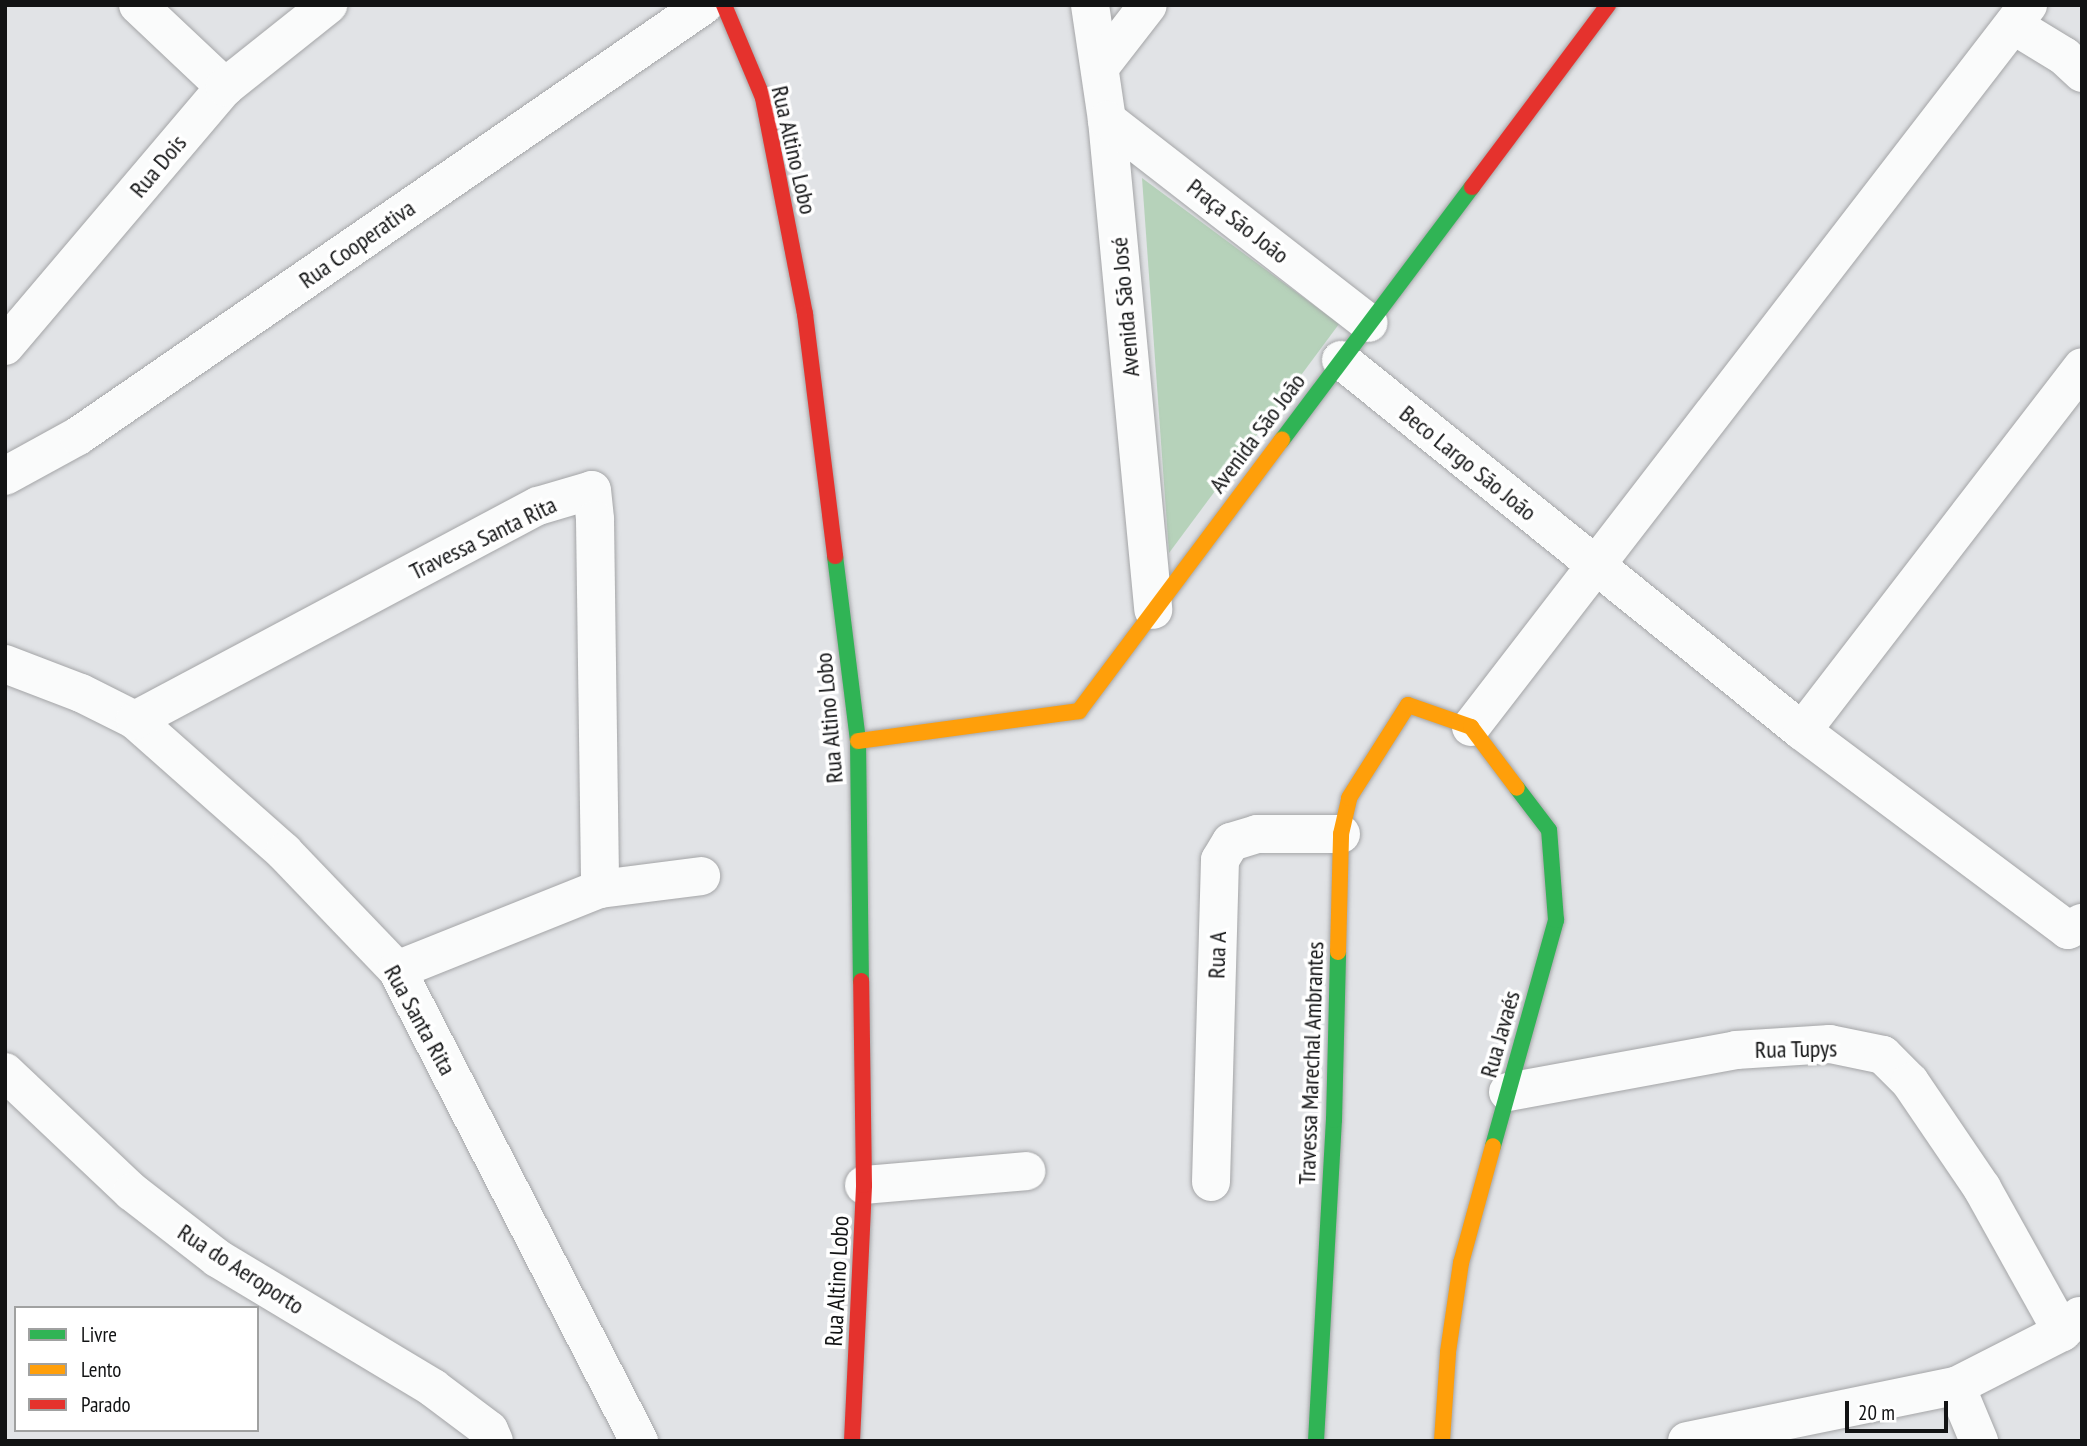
<!DOCTYPE html>
<html>
<head>
<meta charset="utf-8">
<style>
  body { margin:0 }
  #map { position:relative; width:2087px; height:1446px; overflow:hidden; background:#e1e3e6; font-family:"PT Sans Narrow",sans-serif }
  div>[style] { position:absolute }
  [style*='--x'] { left:calc(var(--x)*1px); top:calc(var(--y)*1px); width:calc(var(--w)*1px); rotate:calc(var(--a)*1deg) }
  .green>* { inset:0; background:#b6d2ba }
  .roads { filter:drop-shadow(0 0 2px #a4a5a7) drop-shadow(0 0 2px #a4a5a7) }
  .street>* { height:38px; margin:-19px; padding:0 19px; transform-origin:19px; border-radius:19px; background:#fafbfb }
  .fast>* { height:16px; margin:-8px; padding:0 8px; transform-origin:8px; border-radius:8px; background:#30b455 }
  .slow>* { height:16px; margin:-8px; padding:0 8px; transform-origin:8px; border-radius:8px; background:#ff9f0a }
  .jam>* { height:16px; margin:-8px; padding:0 8px; transform-origin:8px; border-radius:8px; background:#e5322d }
  span { translate:-50% -50%; white-space:nowrap; text-align:center; line-height:1.15; -webkit-text-stroke:7px #fff; paint-order:stroke }
  .street-label { font-size:24px; color:#121314 }
  .frame { position:absolute; inset:0; border:7px solid #121314; pointer-events:none }
  .legend { position:absolute; left:14px; top:1306px; width:245px; height:126px; box-sizing:border-box; background:#fff; border:2px solid #a0a1a1; margin:0; padding:9px 12px; list-style:none; font-size:21px; color:#121314 }
  .legend li { display:flex; align-items:center; gap:14px; height:35px }
  .legend b { width:35px; border:2px solid #a0a1a1 }
  .scale { position:absolute; left:1845px; top:1401px; width:103px; height:32px; box-sizing:border-box; border:4px solid #121314; border-top:0; padding-left:9px; font-size:21px; line-height:24px; white-space:nowrap; color:#121314; -webkit-text-stroke:5px #fff; paint-order:stroke }
</style>
</head>
<body>
<div id="map">
  <div class="green">
    <i style="clip-path:polygon(1142px 178px,1339px 324px,1169px 553px)"></i>
  </div>
  <div class="roads">
    <div class="street">
      <i style="--x:138;--y:5;--w:120;--a:43.3"></i>
      <i style="--x:1090;--y:5;--w:116;--a:81.6"></i>
      <i style="--x:1107;--y:120;--w:492;--a:84.6"></i>
      <i style="--x:2013;--y:25;--w:60;--a:31.3"></i>
      <i style="--x:2064;--y:56;--w:25;--a:43"></i>
      <i style="--x:1100;--y:67;--w:78;--a:-52.3"></i>
      <i style="--x:1107;--y:120;--w:331;--a:37.8"></i>
      <i style="--x:5;--y:346;--w:340;--a:-49.7"></i>
      <i style="--x:225;--y:87;--w:132;--a:-38.5"></i>
      <i style="--x:1341;--y:360;--w:592;--a:38.83"></i>
      <i style="--x:1802;--y:731;--w:332;--a:36.8"></i>
      <i style="--x:2068;--y:930;--w:16;--a:-27"></i>
      <i style="--x:5;--y:476;--w:83;--a:-28.7"></i>
      <i style="--x:78;--y:436;--w:760;--a:-34.55"></i>
      <i style="--x:5;--y:664;--w:81;--a:20.9"></i>
      <i style="--x:81;--y:693;--w:60;--a:26.6"></i>
      <i style="--x:135;--y:720;--w:199;--a:41.5"></i>
      <i style="--x:284;--y:852;--w:163;--a:46.2"></i>
      <i style="--x:397;--y:970;--w:530;--a:62.81"></i>
      <i style="--x:135;--y:720;--w:456;--a:-28"></i>
      <i style="--x:538;--y:506;--w:56;--a:-16.5"></i>
      <i style="--x:592;--y:490;--w:30;--a:84"></i>
      <i style="--x:595;--y:520;--w:369;--a:89.2"></i>
      <i style="--x:1471;--y:727;--w:912;--a:-52.35"></i>
      <i style="--x:1802;--y:731;--w:459;--a:-52.4"></i>
      <i style="--x:397;--y:970;--w:219;--a:-21.8"></i>
      <i style="--x:600;--y:889;--w:102;--a:-7.3"></i>
      <i style="--x:5;--y:1072;--w:175;--a:43.4"></i>
      <i style="--x:132;--y:1192;--w:108;--a:37.8"></i>
      <i style="--x:217;--y:1258;--w:252;--a:31"></i>
      <i style="--x:433;--y:1388;--w:70;--a:36.9"></i>
      <i style="--x:489;--y:1430;--w:12;--a:66"></i>
      <i style="--x:1508;--y:1092;--w:232;--a:-10.4"></i>
      <i style="--x:1736;--y:1050;--w:94;--a:-3.7"></i>
      <i style="--x:1830;--y:1044;--w:54;--a:11.7"></i>
      <i style="--x:1883;--y:1055;--w:38;--a:45"></i>
      <i style="--x:1910;--y:1082;--w:128;--a:55.8"></i>
      <i style="--x:1982;--y:1188;--w:165;--a:60.9"></i>
      <i style="--x:1211;--y:1182;--w:322;--a:-88.4"></i>
      <i style="--x:1220;--y:860;--w:21;--a:-59"></i>
      <i style="--x:1231;--y:842;--w:27;--a:-17"></i>
      <i style="--x:1257;--y:834;--w:84;--a:0"></i>
      <i style="--x:864;--y:1185;--w:163;--a:-4.9"></i>
      <i style="--x:1956;--y:1386;--w:60;--a:67.3"></i>
      <i style="--x:1687;--y:1441;--w:275;--a:-11.6"></i>
      <i style="--x:1956;--y:1386;--w:119;--a:-27"></i>
      <i style="--x:2062;--y:1332;--w:24;--a:-42"></i>
    </div>
    <div class="fast">
      <i style="--x:1282;--y:440;--w:316;--a:-53.1"></i>
      <i style="--x:835;--y:556;--w:186;--a:82.9"></i>
      <i style="--x:858;--y:741;--w:240;--a:89.3"></i>
      <i style="--x:1493;--y:1146;--w:235;--a:-74.4"></i>
      <i style="--x:1556;--y:920;--w:90;--a:-94.4"></i>
      <i style="--x:1549;--y:830;--w:53;--a:-127.3"></i>
      <i style="--x:1316;--y:1441;--w:322;--a:-86.8"></i>
      <i style="--x:1334;--y:1120;--w:168;--a:-88.6"></i>
    </div>
    <div class="slow">
      <i style="--x:858;--y:741;--w:223;--a:-7.7"></i>
      <i style="--x:1079;--y:711;--w:339;--a:-53.2"></i>
      <i style="--x:1338;--y:952;--w:118;--a:-88.5"></i>
      <i style="--x:1341;--y:834;--w:37;--a:-77"></i>
      <i style="--x:1349;--y:798;--w:110;--a:-57.6"></i>
      <i style="--x:1408;--y:705;--w:67;--a:19.2"></i>
      <i style="--x:1471;--y:727;--w:76;--a:53"></i>
      <i style="--x:1442;--y:1441;--w:89;--a:-86.1"></i>
      <i style="--x:1448;--y:1352;--w:90;--a:-81.7"></i>
      <i style="--x:1461;--y:1263;--w:121;--a:-74.7"></i>
    </div>
    <div class="jam">
      <i style="--x:724;--y:5;--w:101;--a:67.2"></i>
      <i style="--x:763;--y:98;--w:220;--a:79"></i>
      <i style="--x:805;--y:314;--w:244;--a:82.9"></i>
      <i style="--x:1472;--y:187;--w:227;--a:-53.2"></i>
      <i style="--x:852;--y:1441;--w:256;--a:-87.3"></i>
      <i style="--x:864;--y:1185;--w:204;--a:-90.8"></i>
    </div>
  </div>
  <div class="street-label">
    <span style="left:794px;top:150px;rotate:77deg">Rua Altino Lobo</span>
    <span style="left:158px;top:166px;rotate:-50deg">Rua Dois</span>
    <span style="left:1238px;top:221px;rotate:38deg">Praça São João</span>
    <span style="left:357px;top:244px;rotate:-35deg">Rua Cooperativa</span>
    <span style="left:1125px;top:307px;rotate:-95deg">Avenida São José</span>
    <span style="left:1257px;top:433px;rotate:-53deg">Avenida São João</span>
    <span style="left:1468px;top:463px;rotate:39deg">Beco Largo São João</span>
    <span style="left:483px;top:538px;rotate:-26deg">Travessa Santa Rita</span>
    <span style="left:829px;top:718px;rotate:-95deg">Rua Altino Lobo</span>
    <span style="left:1217px;top:955px;rotate:-88deg">Rua A</span>
    <span style="left:420px;top:1020px;rotate:61deg">Rua Santa Rita</span>
    <span style="left:1500px;top:1034px;rotate:-74deg">Rua Javaés</span>
    <span style="left:1796px;top:1049px;rotate:-1deg">Rua Tupys</span>
    <span style="left:1311px;top:1063px;rotate:-88deg">Travessa Marechal Ambrantes</span>
    <span style="left:241px;top:1269px;rotate:33deg">Rua do Aeroporto</span>
    <span style="left:837px;top:1281px;rotate:-87deg">Rua Altino Lobo</span>
  </div>
  <div class="frame"></div>
  <ul class="legend">
  <li><b style="height:9px;background:#30b455"></b>Livre</li>
  <li><b style="height:9px;background:#ff9f0a"></b>Lento</li>
  <li><b style="height:9px;background:#e5322d"></b>Parado</li>
  </ul>
  <div class="scale">20 m</div>
</div>
</body>
</html>
